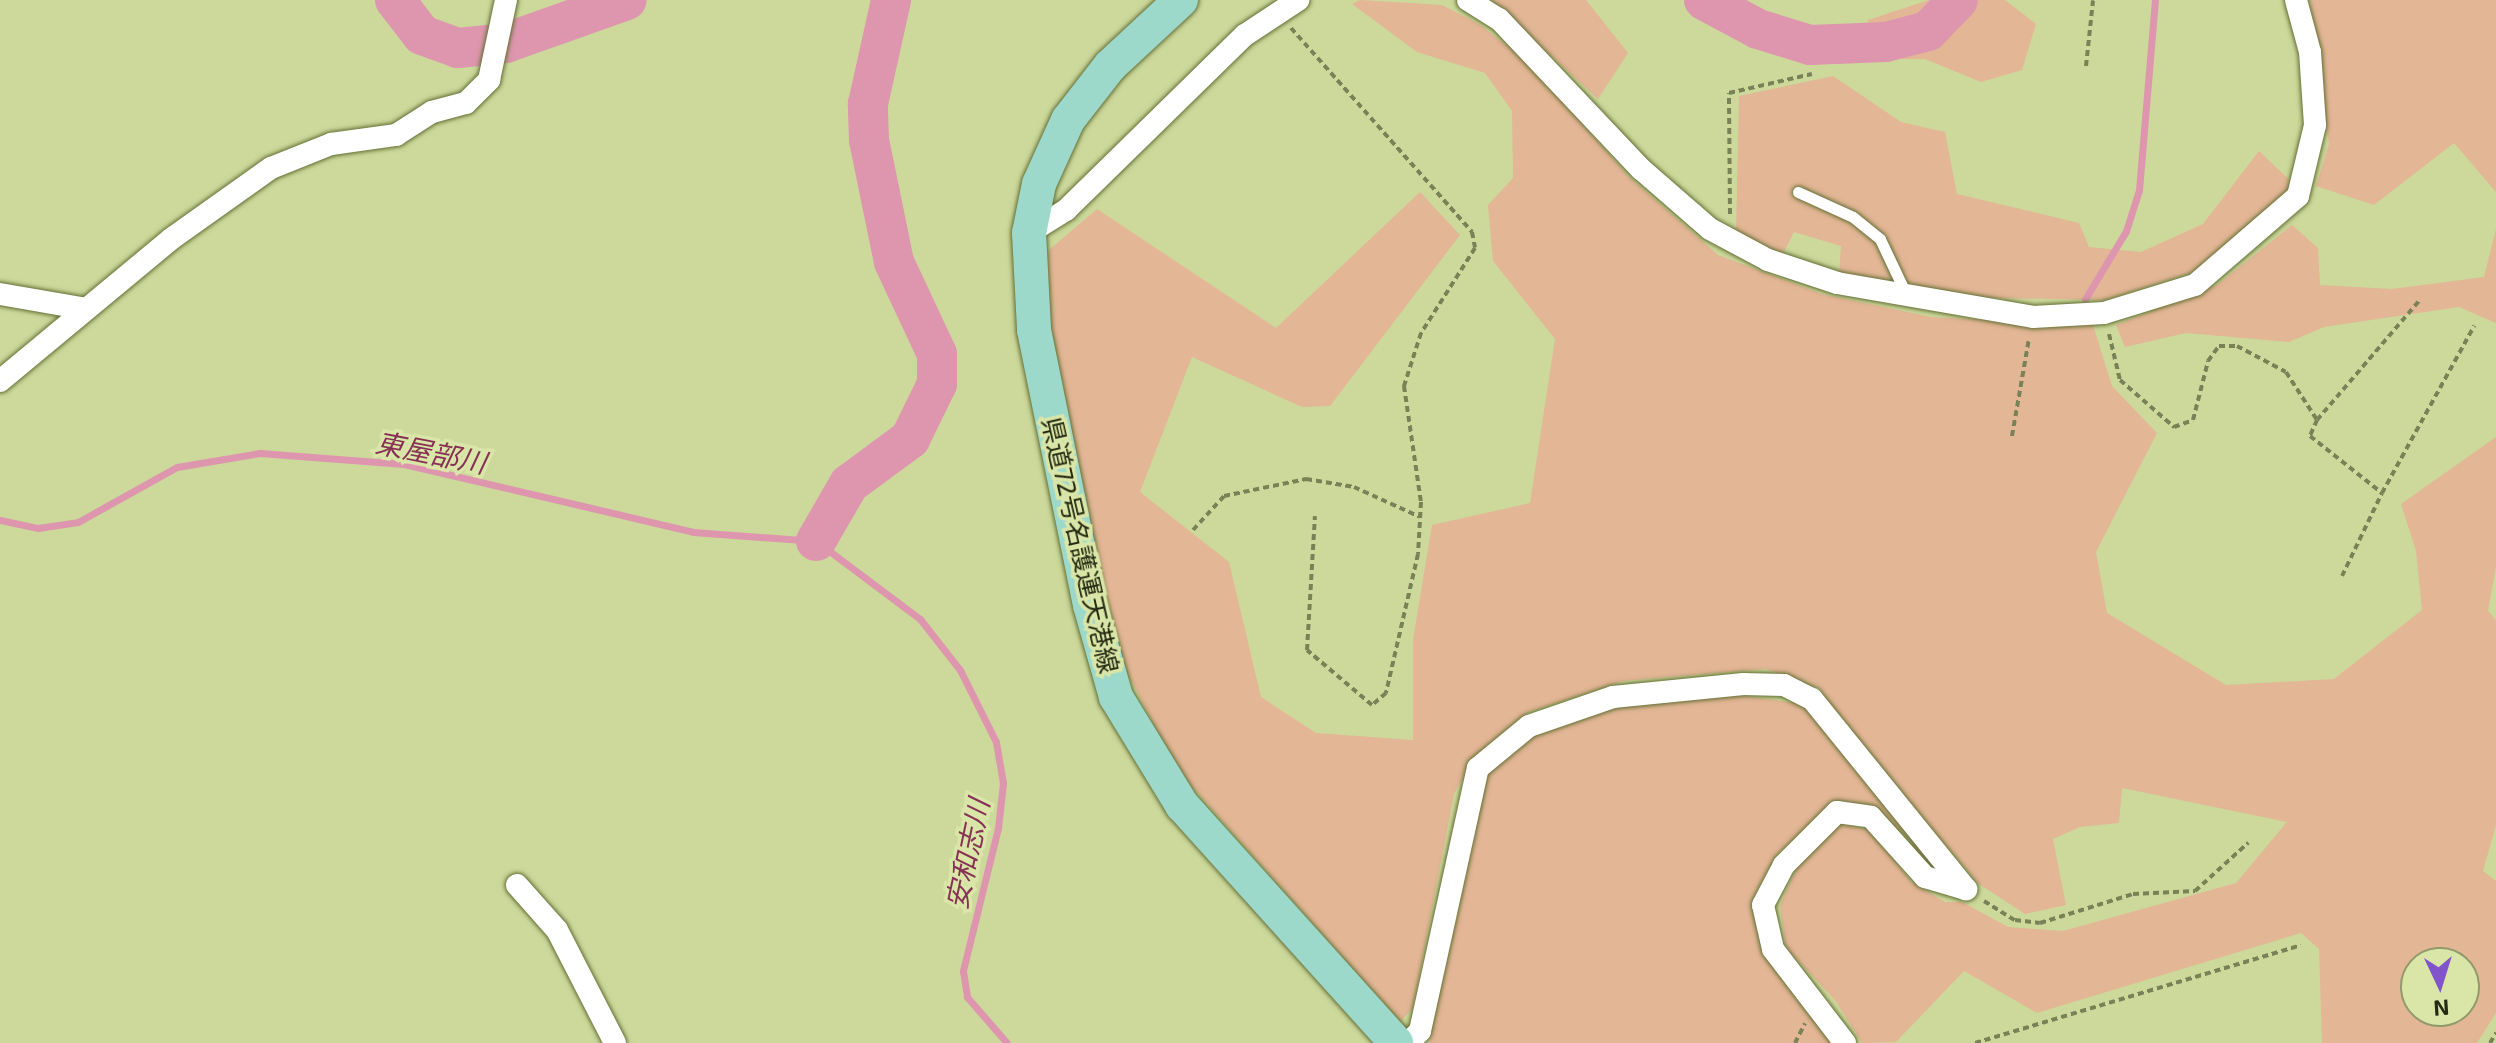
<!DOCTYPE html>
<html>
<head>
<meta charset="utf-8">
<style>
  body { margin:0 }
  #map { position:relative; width:2496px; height:1043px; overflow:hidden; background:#ccd99b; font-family:"Exo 2","Noto Sans JP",sans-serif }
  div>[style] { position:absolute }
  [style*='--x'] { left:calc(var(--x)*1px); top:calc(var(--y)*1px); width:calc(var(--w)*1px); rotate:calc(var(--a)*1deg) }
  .green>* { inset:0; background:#e3b695 }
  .stream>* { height:7px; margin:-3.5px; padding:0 3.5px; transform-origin:3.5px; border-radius:3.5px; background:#de96ae }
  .river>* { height:40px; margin:-20px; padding:0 20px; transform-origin:20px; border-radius:20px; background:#de96ae }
  .path>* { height:4px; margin-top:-2px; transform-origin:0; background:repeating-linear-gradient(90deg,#798257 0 6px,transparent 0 10px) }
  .roads { filter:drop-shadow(0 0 2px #656f35) drop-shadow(0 0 2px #656f35) }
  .service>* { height:11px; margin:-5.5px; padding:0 5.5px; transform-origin:5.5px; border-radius:5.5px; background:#fff }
  .minor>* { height:22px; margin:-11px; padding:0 11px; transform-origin:11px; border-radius:11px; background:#fff }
  .primary>* { height:34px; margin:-17px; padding:0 17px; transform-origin:17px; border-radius:17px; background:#9cd9cb }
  span { translate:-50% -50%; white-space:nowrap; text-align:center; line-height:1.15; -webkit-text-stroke:7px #d9e6a8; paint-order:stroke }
  .street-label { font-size:26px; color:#252911 }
  .water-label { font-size:28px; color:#873255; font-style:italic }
  .north { position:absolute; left:2400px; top:947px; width:80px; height:80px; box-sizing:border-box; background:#d9e6a8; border:2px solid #919a6c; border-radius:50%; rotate:176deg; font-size:22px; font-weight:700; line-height:32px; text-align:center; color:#252911 }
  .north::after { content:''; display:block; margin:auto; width:28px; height:36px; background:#8154cc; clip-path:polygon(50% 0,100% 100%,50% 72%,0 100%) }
</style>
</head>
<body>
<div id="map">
  <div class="green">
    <i style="clip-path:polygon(evenodd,1360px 0,1442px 5px,1479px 24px,1529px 63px,1628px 176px,1718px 255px,1822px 294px,1931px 317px,2093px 325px,2112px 386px,2157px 433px,2096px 552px,2107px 613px,2226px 685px,2334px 679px,2422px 610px,2416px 551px,2401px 504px,2496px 437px,2496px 567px,2488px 611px,2496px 620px,2496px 825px,2483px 871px,2496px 881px,2496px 1013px,2477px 1043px,2322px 1043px,2319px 949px,2301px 933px,2037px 1013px,1964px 971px,1896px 1042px,1862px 1043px,1835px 1000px,1786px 948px,1780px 906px,1797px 867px,1840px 823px,1869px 830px,1912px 882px,1945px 902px,1962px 902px,2008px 927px,2063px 931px,2236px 883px,2287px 822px,2122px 788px,2119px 823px,2080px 827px,2053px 839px,2066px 905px,2025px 914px,1979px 884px,1857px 743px,1819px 688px,1766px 669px,1623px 681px,1529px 712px,1472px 761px,1454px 794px,1413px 1008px,1400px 1022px,1179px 772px,1124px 667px,1069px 434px,1043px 280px,1049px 250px,1097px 209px,1276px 328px,1420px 192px,1460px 235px,1330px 406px,1302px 407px,1192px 357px,1140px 492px,1229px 562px,1261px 697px,1316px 733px,1413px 740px,1413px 640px,1432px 525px,1530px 503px,1555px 339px,1493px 261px,1488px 205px,1513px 178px,1512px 111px,1485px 73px,1417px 52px,1352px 4px,1360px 0,2416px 963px,2464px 963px,2464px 1011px,2416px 1011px,2416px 963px)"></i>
    <i style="clip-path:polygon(1491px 0,1586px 0,1628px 53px,1598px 99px)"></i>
    <i style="clip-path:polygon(1929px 0,2005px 0,2036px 24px,2022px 70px,1981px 82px,1925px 59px,1861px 59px,1868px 20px)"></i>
    <i style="clip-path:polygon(2310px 0,2496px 0,2496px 192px,2454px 143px,2374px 205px,2316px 186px,2329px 144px)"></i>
    <i style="clip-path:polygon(1833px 76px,1901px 122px,1945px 132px,1957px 194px,2079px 223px,2089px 247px,2141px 252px,2203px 224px,2259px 151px,2296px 186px,2252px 230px,2191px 273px,2105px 300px,1950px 297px,1839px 274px,1841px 246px,1794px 232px,1782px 256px,1736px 232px,1739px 96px)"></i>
    <i style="clip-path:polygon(2292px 225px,2318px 248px,2320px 285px,2392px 289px,2484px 277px,2496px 229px,2496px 323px,2459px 307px,2324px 327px,2289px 342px,2186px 333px,2125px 347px,2116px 325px,2217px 285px)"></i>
    <i style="clip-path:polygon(1738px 695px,1803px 704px,1951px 882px,1931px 875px,1909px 839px,1874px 807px,1834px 802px,1776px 855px,1755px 896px,1756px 927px,1780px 975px,1834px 1043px,1429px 1043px,1483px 778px,1529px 736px,1615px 706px)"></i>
  </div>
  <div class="stream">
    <i style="--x:2085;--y:299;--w:79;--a:-58.9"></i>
    <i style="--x:2126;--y:231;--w:43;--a:-72.4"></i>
    <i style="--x:2139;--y:190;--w:191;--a:-85.2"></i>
    <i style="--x:0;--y:520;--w:39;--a:12"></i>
    <i style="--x:38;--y:528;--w:40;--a:-8.5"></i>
    <i style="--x:78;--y:522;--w:113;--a:-29.1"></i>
    <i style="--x:177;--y:467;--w:84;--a:-9.6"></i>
    <i style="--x:260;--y:453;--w:144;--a:4.4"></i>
    <i style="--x:404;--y:464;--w:297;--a:13.2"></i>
    <i style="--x:693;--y:532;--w:123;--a:4.2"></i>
    <i style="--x:816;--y:541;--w:130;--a:36.9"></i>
    <i style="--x:920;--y:619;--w:65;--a:51.9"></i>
    <i style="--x:960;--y:670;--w:80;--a:63.4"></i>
    <i style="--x:996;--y:742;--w:42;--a:80.3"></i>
    <i style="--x:1003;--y:783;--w:45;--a:96.3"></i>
    <i style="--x:998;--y:828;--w:147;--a:103.8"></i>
    <i style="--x:963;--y:971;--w:26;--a:81"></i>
    <i style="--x:967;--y:997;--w:61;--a:49"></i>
  </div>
  <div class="river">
    <i style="--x:395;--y:0;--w:44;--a:52.4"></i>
    <i style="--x:422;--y:35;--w:38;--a:20"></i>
    <i style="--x:458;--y:48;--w:48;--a:-5.9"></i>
    <i style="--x:506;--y:43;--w:128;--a:-19.6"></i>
    <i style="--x:1704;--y:0;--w:61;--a:28.2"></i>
    <i style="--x:1758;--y:29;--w:54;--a:17.1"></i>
    <i style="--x:1810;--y:45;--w:76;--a:-2.3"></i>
    <i style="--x:1886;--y:42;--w:43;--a:-14.7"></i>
    <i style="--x:1928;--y:31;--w:43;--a:-45.9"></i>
    <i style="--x:816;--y:541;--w:66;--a:-59.9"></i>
    <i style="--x:849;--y:484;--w:76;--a:-36.4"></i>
    <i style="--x:910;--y:439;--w:61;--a:-63.9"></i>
    <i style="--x:937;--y:384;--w:30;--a:-90"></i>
    <i style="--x:937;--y:354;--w:102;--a:-115.1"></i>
    <i style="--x:894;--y:262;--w:125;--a:-101.6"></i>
    <i style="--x:869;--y:140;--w:36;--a:-92"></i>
    <i style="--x:868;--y:104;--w:107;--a:-77.5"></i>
  </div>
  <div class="path">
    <i style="--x:1291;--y:28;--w:273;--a:48.4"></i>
    <i style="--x:1472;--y:232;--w:16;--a:79"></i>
    <i style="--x:1475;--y:248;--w:101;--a:122.4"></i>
    <i style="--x:1421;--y:333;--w:56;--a:107.8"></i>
    <i style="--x:1404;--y:386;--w:117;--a:81.7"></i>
    <i style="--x:1421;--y:502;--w:52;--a:93.3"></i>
    <i style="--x:1418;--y:554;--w:143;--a:103"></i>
    <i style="--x:1386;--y:693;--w:18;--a:139"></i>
    <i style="--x:1372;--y:705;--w:85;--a:-139.8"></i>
    <i style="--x:1307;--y:650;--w:134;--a:-86.6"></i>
    <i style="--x:2086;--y:66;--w:66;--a:-83.9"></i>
    <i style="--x:1730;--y:214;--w:121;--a:-90.5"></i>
    <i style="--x:1729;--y:93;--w:85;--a:-12.9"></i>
    <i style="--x:2109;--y:334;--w:47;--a:76.6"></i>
    <i style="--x:2120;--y:380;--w:72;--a:41"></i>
    <i style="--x:2174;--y:427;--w:20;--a:-20"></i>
    <i style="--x:2193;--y:420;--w:61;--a:-75.7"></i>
    <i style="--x:2208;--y:361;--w:19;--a:-54"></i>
    <i style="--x:2219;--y:346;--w:18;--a:0"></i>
    <i style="--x:2237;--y:346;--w:55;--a:28"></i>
    <i style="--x:2286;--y:372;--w:57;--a:57.1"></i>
    <i style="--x:2317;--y:420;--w:17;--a:114"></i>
    <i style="--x:2310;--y:436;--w:92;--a:38.4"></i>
    <i style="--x:2382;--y:493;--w:191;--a:-61.1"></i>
    <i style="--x:2317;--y:420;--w:158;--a:-49.4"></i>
    <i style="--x:2012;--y:436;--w:98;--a:-80.1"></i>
    <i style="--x:1193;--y:530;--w:46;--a:-47.6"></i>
    <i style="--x:1224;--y:496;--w:84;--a:-11.7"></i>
    <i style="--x:1306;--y:479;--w:49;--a:9.5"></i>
    <i style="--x:1354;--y:487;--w:72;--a:24.4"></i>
    <i style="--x:2342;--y:576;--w:92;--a:-64.3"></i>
    <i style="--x:1984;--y:901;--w:36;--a:32"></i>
    <i style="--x:2015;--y:920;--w:25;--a:7"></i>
    <i style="--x:2040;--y:923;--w:97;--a:-17.3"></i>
    <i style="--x:2133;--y:894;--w:62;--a:-2.8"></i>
    <i style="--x:2195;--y:891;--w:72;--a:-42.2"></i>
    <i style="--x:1795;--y:1043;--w:22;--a:-63"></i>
    <i style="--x:1975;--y:1043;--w:340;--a:-16.7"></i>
    <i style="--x:2490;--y:1043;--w:12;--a:-59"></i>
  </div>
  <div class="roads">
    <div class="service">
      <i style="--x:1798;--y:192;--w:60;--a:24.4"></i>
      <i style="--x:1853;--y:217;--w:35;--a:39"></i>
      <i style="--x:1880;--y:239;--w:61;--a:64.7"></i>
    </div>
    <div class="minor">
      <i style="--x:1468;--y:0;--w:36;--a:32"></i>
      <i style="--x:1499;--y:19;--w:207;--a:46.6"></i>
      <i style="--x:1641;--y:169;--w:91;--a:41"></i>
      <i style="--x:1710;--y:229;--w:66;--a:28.1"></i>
      <i style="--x:1768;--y:260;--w:73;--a:18.4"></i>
      <i style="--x:1837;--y:283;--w:199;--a:9.8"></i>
      <i style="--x:2033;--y:317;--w:71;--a:-3.2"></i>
      <i style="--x:2104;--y:313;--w:95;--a:-17.1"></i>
      <i style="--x:2195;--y:285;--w:136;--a:-40.8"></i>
      <i style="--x:2298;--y:196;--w:73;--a:-76.5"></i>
      <i style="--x:2315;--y:125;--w:73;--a:-93.9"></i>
      <i style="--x:2310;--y:52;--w:54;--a:-105.1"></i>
      <i style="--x:1029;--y:233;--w:44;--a:-31.9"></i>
      <i style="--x:1066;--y:210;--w:250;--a:-44.4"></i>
      <i style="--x:1245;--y:35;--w:64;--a:-33.4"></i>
      <i style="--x:0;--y:294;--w:87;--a:9.9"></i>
      <i style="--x:0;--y:381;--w:222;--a:-39.7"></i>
      <i style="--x:171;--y:239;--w:123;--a:-35.4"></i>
      <i style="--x:271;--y:168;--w:65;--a:-21.8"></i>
      <i style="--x:331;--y:144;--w:66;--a:-7.9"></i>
      <i style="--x:396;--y:135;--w:43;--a:-32.6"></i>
      <i style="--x:432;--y:112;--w:35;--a:-15"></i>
      <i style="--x:466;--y:103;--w:33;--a:-45"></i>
      <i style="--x:489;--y:80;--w:82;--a:-78"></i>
      <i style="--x:517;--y:885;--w:60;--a:48.4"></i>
      <i style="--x:557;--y:930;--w:127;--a:62.8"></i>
      <i style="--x:1408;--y:1043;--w:17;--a:-45"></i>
      <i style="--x:1420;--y:1031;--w:269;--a:-77.6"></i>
      <i style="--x:1478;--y:768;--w:66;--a:-39.5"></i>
      <i style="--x:1529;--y:726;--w:89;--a:-19"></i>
      <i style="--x:1613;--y:697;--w:131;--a:-5.7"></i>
      <i style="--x:1743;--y:684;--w:41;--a:1.4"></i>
      <i style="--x:1784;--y:685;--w:31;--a:27"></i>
      <i style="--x:1812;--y:699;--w:245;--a:51"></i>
      <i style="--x:1845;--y:1043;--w:118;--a:-127.5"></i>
      <i style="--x:1773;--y:949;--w:45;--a:-102.8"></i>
      <i style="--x:1763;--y:905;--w:45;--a:-62.3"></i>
      <i style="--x:1784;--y:865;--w:75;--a:-45"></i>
      <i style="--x:1837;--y:812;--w:34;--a:8"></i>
      <i style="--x:1871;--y:817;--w:81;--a:48"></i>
      <i style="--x:1925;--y:877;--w:43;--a:16.3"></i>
    </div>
    <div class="primary">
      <i style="--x:1181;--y:0;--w:97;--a:137.1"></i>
      <i style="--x:1110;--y:66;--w:68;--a:127.9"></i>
      <i style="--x:1068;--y:120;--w:70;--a:114.4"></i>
      <i style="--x:1039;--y:184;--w:50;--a:101.5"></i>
      <i style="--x:1029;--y:233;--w:97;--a:87"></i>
      <i style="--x:1034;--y:330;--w:281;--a:78.5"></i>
      <i style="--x:1090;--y:605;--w:96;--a:74.2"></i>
      <i style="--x:1116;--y:697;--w:127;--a:58.6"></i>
      <i style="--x:1182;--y:805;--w:320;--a:48"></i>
    </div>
  </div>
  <div class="street-label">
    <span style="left:1081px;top:545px;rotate:77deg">県道72号名護運天港線</span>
  </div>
  <div class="water-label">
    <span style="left:431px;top:452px;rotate:11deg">東屋部川</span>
    <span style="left:967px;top:854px;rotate:-78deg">安和志川</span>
  </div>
  <div class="north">N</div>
</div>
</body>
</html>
